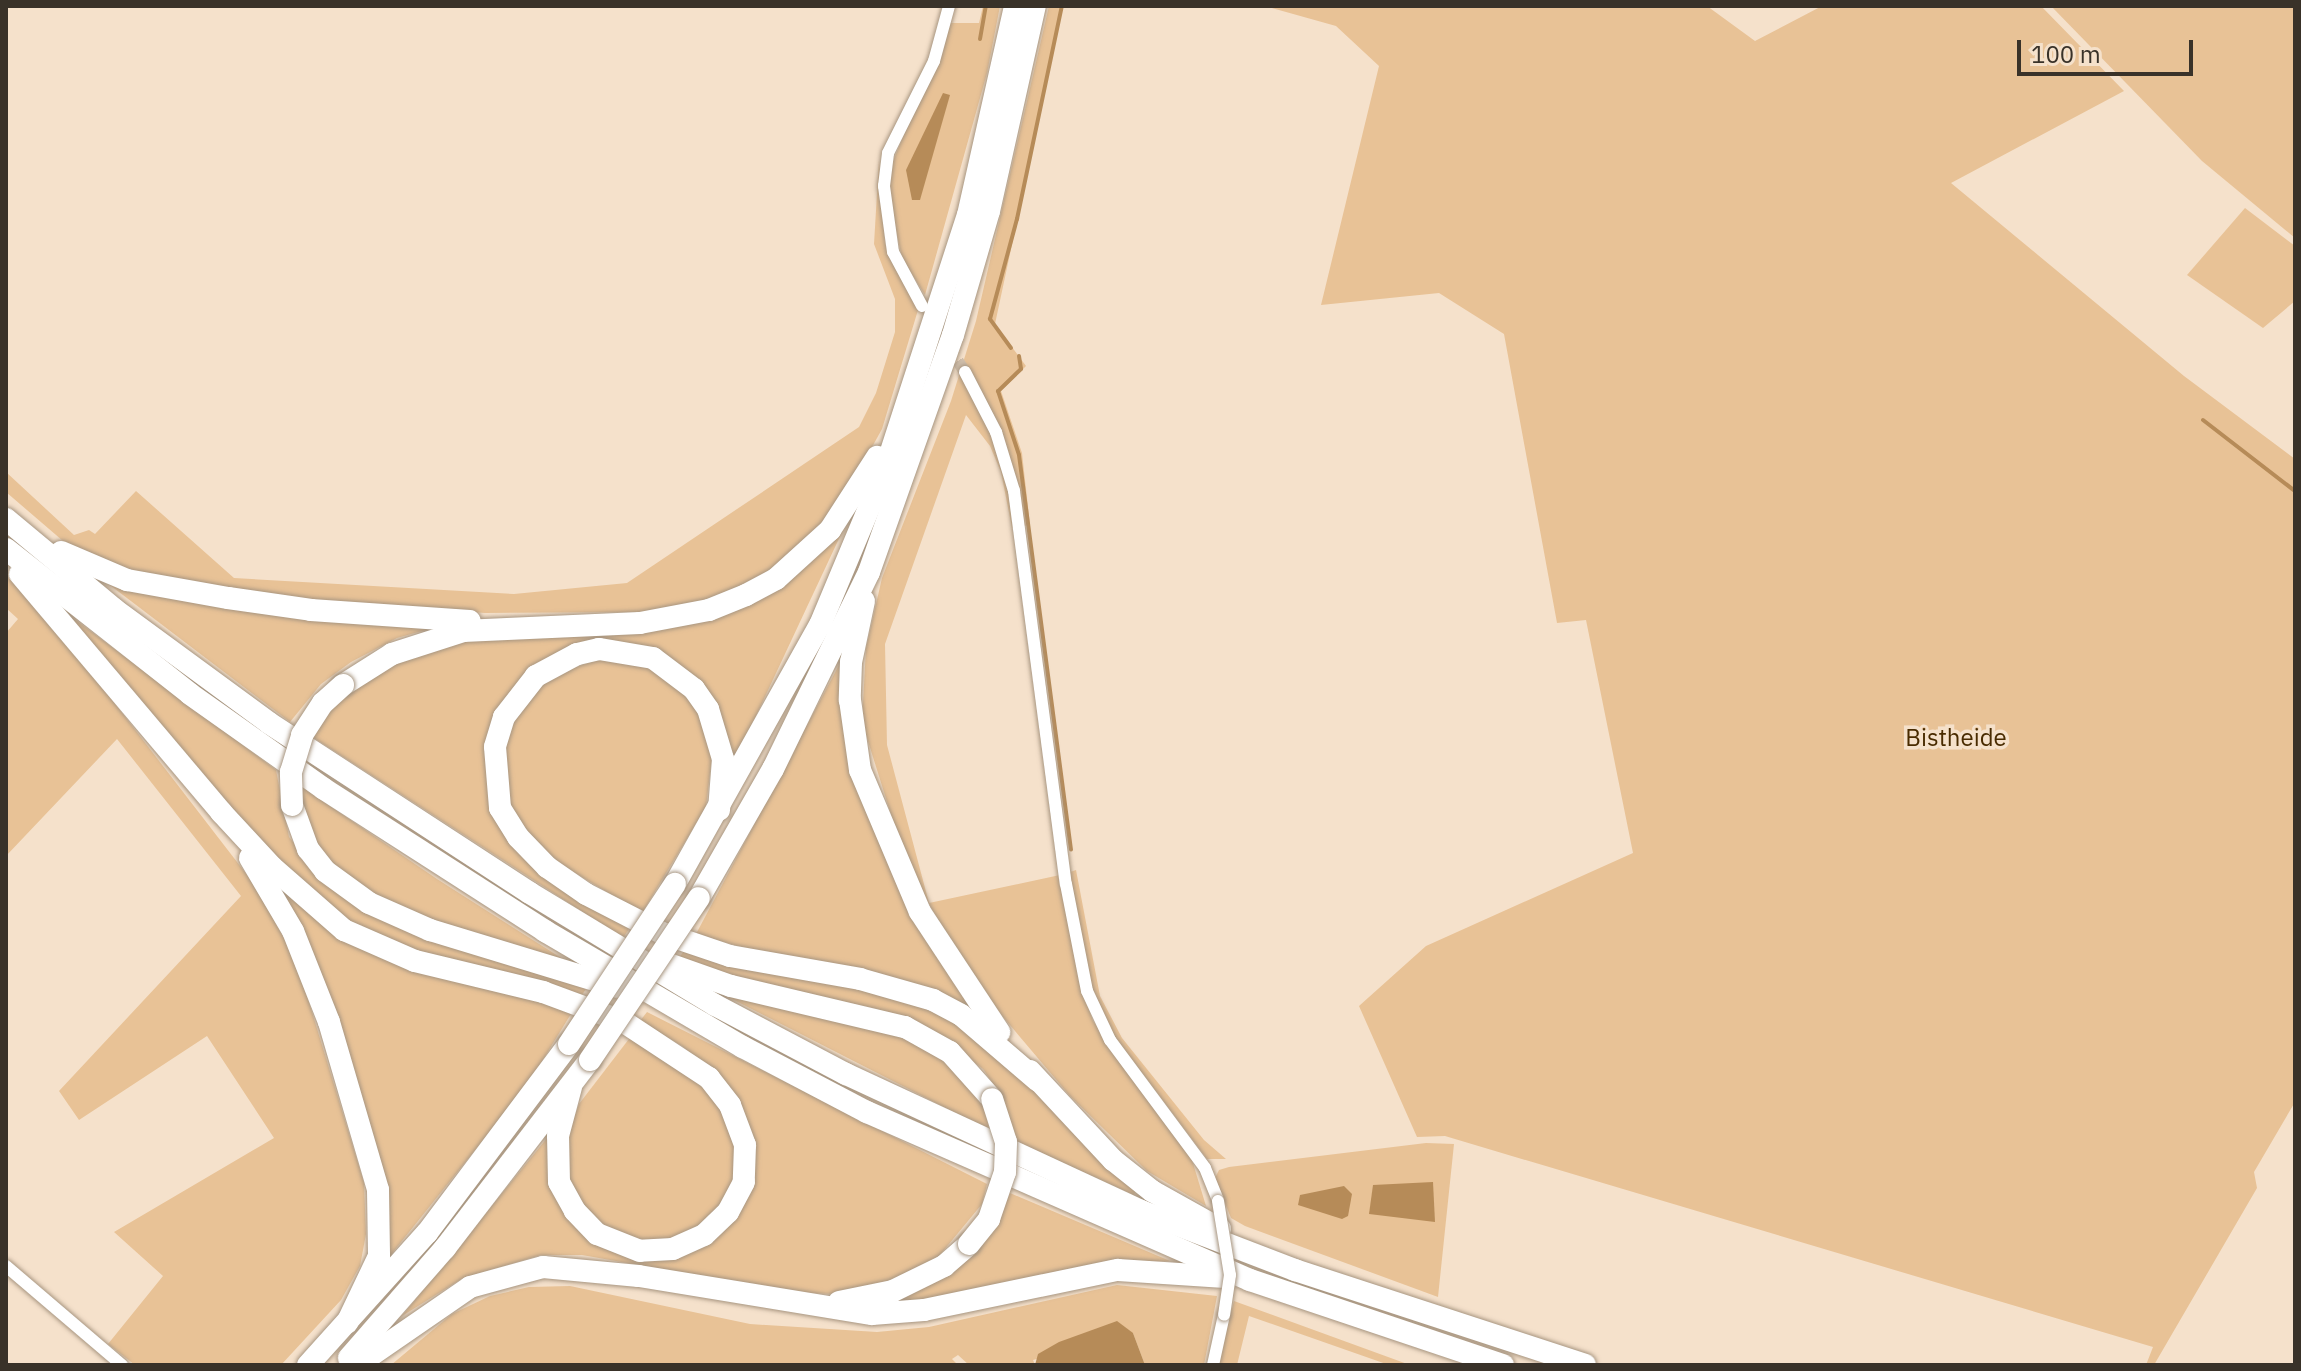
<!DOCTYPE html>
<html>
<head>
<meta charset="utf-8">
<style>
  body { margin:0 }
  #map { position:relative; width:2301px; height:1371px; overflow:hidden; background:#f5e1cb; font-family:"IBM Plex Sans",sans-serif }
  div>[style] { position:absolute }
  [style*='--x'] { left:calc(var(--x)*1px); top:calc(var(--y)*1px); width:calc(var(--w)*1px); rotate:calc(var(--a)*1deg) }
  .green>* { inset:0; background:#e8c296 }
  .water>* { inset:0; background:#b68b58 }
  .stream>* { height:4px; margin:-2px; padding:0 2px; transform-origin:2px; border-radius:2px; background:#b68b58 }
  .minor-tunnel>* { height:12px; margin-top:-6px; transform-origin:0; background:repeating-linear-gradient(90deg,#cfbeab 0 12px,transparent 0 18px) }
  .roads { filter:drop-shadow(0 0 2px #a79580) drop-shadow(0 0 2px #a79580) }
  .minor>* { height:12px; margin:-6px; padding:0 6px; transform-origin:6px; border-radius:6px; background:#fff }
  .motorway>* { height:22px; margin:-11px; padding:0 11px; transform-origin:11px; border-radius:11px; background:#fff }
  .bridges { filter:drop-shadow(0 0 2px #a79580) drop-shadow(0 0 2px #a79580) }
  .minor-bridge>* { height:12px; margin:-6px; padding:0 6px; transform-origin:6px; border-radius:6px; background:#fff }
  .motorway-bridge>* { height:22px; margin:-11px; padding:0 11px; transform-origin:11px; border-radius:11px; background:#fff }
  span { translate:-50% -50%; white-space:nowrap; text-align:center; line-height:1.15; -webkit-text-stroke:7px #f5e1cb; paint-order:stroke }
  .park-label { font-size:24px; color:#492b00 }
  .frame { position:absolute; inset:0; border:8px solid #393229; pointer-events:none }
  .scale { position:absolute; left:2017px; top:40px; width:176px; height:36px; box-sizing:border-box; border:4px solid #393229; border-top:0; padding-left:10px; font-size:24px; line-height:28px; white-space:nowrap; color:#393229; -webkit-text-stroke:6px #f5e1cb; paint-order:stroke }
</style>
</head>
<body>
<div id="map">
  <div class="green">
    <i style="clip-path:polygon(983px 6px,1000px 6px,987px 73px,925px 295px,902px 258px,889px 197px,891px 166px,950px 23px,979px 23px)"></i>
    <i style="clip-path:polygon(1049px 6px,1063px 6px,995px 324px,1026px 366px,1001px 391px,1022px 453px,1030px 525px,1012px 528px,1001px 472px,990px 446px,966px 415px,885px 644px,887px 745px,929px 903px,1060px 875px,1079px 982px,1093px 1021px,1192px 1160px,1206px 1206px,1147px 1171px,1070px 1096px,993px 1005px,947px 937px,905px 859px,862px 722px,866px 648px,882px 578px,951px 401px,976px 321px)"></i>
    <i style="clip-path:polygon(1265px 6px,1707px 6px,1755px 41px,1822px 6px,2041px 6px,2124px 91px,1951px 183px,2184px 376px,2295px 459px,2295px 1102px,2254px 1172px,2257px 1188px,2154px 1365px,2146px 1365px,2153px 1347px,1445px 1136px,1417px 1137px,1359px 1006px,1426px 946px,1633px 853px,1586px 620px,1557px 623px,1504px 334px,1439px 293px,1321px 305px,1379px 66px,1336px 26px)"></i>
    <i style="clip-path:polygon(2051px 6px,2295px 6px,2295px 238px,2202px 161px)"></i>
    <i style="clip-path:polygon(879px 160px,885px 244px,918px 310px,882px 429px,851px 485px,813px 536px,756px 580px,712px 600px,661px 612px,485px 613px,292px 598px,148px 576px,77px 553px,6px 492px,6px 472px,74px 535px,89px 530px,95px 534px,136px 491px,234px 578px,514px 594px,627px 583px,859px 427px,876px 393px,895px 332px,895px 299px,874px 244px)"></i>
    <i style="clip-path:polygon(2245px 208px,2295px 246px,2295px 301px,2263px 328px,2187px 275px)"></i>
    <i style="clip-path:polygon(851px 513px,725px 782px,707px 699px,615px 644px,510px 698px,500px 816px,631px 926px,623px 938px,311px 736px,332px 703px,425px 645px,731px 609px)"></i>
    <i style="clip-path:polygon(6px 575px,45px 613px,254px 884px,287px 944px,308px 999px,364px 1183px,366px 1234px,360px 1266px,341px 1300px,281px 1365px,135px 1365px,108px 1344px,163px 1276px,114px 1232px,274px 1138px,207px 1036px,79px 1120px,59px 1091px,241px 896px,117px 739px,6px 856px,6px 633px,18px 619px,6px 608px)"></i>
    <i style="clip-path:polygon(98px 576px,436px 627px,397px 638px,351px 662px,321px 684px,290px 722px)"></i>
    <i style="clip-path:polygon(61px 609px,276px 770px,289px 837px,332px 889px,589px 985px,581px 996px,446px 964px,356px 931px,281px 871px)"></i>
    <i style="clip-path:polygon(847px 650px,851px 750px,978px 1015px,696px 934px)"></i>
    <i style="clip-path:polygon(599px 659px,653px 667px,679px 685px,699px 711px,713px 747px,706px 807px,642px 913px,552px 859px,511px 811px,501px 773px,511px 718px,546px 678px)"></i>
    <i style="clip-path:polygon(302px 787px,437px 879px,566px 961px,446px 930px,383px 903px,320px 854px,302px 805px)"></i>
    <i style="clip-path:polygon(264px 869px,316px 919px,574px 1009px,528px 1084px,381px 1267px,386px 1215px)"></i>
    <i style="clip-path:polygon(1076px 870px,1100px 996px,1122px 1038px,1204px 1140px,1226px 1159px,1207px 1159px,1107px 1026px,1094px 996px,1067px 873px)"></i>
    <i style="clip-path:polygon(687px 947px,895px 992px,983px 1038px,1136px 1190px,1134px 1195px,1015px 1141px,1000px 1094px,983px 1069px,936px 1033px,877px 1009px,717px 973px,678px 959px)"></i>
    <i style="clip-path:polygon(689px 977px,929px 1043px,984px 1102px,989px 1130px)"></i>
    <i style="clip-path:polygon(647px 1012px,987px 1184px,982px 1204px,939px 1256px,906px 1277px,839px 1294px,796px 1293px,582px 1255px,541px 1255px,463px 1278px,402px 1316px,552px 1132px,572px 1214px,671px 1252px,747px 1180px,713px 1073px,682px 1046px,640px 1021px)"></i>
    <i style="clip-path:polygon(632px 1035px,692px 1069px,734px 1130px,735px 1176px,726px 1202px,684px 1237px,644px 1241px,607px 1231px,574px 1193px,565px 1163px,565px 1143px,579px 1104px)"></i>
    <i style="clip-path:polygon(1426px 1143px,1454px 1144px,1438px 1297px,1245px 1226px,1231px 1218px,1215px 1178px,1219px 1170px,1229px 1167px)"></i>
    <i style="clip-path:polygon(1010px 1193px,1170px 1261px,1092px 1265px,920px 1303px,860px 1307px,1000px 1218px)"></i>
    <i style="clip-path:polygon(1117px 1285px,1217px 1296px,1204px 1365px,1145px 1365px,1133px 1333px,1033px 1360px,1035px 1365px,969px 1365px,958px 1355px,952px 1359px,958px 1365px,391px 1365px,452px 1314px,490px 1296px,529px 1287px,570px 1286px,750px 1324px,877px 1332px,929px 1327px)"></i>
    <i style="clip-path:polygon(1234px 1301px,1410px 1365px,1389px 1365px,1249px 1316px,1237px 1365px,1217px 1365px)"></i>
  </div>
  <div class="water">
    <i style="clip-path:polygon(943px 93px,950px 95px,920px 200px,912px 200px,906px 170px)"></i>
    <i style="clip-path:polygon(1433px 1182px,1435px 1222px,1369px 1214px,1373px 1185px)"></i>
    <i style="clip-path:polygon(1344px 1186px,1352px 1194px,1348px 1216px,1342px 1219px,1298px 1205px,1300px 1195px)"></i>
    <i style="clip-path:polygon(1117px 1321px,1133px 1333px,1145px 1365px,1035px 1365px,1038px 1354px,1059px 1342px)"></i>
  </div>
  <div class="stream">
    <i style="--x:980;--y:39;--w:34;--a:-80"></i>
    <i style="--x:1011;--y:348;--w:36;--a:-126"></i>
    <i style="--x:990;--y:319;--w:104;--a:-74.9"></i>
    <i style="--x:1017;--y:219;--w:218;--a:-78.1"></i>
    <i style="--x:1019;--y:356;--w:13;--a:81"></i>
    <i style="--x:1021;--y:369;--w:32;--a:136"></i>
    <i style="--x:998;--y:391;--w:67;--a:71.8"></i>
    <i style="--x:1019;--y:455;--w:398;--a:82.5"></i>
    <i style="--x:2203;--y:420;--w:116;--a:37.7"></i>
  </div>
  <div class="minor-tunnel">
    <i style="--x:948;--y:346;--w:31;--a:57"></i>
  </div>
  <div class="roads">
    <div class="minor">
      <i style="--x:922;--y:306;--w:61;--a:-118.2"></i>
      <i style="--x:893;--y:252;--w:67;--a:-97.8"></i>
      <i style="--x:884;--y:186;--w:33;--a:-83"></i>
      <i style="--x:888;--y:153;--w:103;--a:-63.4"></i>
      <i style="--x:934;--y:61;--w:57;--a:-74.7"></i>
      <i style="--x:965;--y:372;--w:68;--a:62.7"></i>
      <i style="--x:996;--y:432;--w:62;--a:73"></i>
      <i style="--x:1014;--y:491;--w:396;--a:82.5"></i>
      <i style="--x:1066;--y:884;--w:109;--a:78.9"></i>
      <i style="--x:1087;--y:991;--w:54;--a:64.9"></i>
      <i style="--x:1110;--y:1040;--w:159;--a:53.4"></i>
      <i style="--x:1205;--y:1168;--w:35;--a:68"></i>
      <i style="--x:6;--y:1266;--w:153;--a:40.5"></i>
      <i style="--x:1213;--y:1365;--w:51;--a:-77.6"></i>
    </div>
    <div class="motorway">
      <i style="--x:6;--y:519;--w:141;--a:39.8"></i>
      <i style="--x:114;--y:609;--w:192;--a:36.3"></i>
      <i style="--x:269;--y:723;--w:311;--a:33.1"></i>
      <i style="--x:530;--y:893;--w:216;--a:31.2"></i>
      <i style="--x:715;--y:1005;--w:148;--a:27.8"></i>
      <i style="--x:846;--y:1074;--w:325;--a:24.9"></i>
      <i style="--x:1141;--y:1211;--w:165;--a:21"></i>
      <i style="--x:1295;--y:1270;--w:305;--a:18.1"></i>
      <i style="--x:6;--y:549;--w:234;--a:38.2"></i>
      <i style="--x:190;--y:694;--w:164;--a:35.3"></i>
      <i style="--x:324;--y:789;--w:263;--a:32.7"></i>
      <i style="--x:545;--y:931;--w:229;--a:30.4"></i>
      <i style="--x:743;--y:1047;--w:140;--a:27.7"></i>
      <i style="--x:867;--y:1112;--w:418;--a:23.7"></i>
      <i style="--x:1250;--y:1280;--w:267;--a:18.6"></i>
      <i style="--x:61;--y:552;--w:72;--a:23"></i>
      <i style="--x:127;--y:580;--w:103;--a:10.1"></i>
      <i style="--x:228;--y:598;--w:84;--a:8.2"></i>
      <i style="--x:311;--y:610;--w:159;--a:4"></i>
      <i style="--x:20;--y:574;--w:312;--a:49.8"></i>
      <i style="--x:221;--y:812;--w:75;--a:47.2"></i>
      <i style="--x:272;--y:867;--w:96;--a:41.2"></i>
      <i style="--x:344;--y:930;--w:77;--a:23.6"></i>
      <i style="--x:415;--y:961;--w:132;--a:13.6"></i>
      <i style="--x:543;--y:992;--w:86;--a:20.3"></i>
      <i style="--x:624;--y:1022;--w:102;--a:33.4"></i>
      <i style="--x:709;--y:1078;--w:34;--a:52"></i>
      <i style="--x:730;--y:1105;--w:43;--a:69.4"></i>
      <i style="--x:745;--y:1145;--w:37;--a:92"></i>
      <i style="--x:744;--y:1182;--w:34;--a:118"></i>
      <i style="--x:728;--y:1212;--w:33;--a:136"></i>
      <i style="--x:704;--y:1235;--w:34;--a:156"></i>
      <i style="--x:673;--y:1249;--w:33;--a:177"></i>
      <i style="--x:640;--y:1251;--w:46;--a:-158.4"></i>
      <i style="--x:597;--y:1234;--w:32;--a:-134"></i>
      <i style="--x:575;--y:1211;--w:33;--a:-119"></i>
      <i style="--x:559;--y:1182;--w:46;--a:-91.2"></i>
      <i style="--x:558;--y:1136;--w:51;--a:-75.1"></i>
      <i style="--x:864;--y:601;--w:62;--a:102"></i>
      <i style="--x:851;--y:662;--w:38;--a:92"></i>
      <i style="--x:850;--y:700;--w:71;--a:81.9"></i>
      <i style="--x:860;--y:770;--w:154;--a:67.1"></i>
      <i style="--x:920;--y:912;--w:144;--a:56.6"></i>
      <i style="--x:343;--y:685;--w:58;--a:-32.3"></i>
      <i style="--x:392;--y:654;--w:75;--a:-17.9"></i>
      <i style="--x:463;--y:631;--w:177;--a:-2.6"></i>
      <i style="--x:640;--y:623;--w:70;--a:-10.7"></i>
      <i style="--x:709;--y:610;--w:40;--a:-22"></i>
      <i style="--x:746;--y:595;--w:34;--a:-28"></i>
      <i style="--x:776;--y:579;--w:73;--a:-42.2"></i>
      <i style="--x:830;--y:530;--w:87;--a:-57.2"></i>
      <i style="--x:292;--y:805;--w:47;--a:70"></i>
      <i style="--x:308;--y:849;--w:28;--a:52"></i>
      <i style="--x:325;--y:871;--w:54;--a:36"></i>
      <i style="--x:369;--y:903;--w:67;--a:23.9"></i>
      <i style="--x:430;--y:930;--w:196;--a:16.9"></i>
      <i style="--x:719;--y:810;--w:51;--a:-85.5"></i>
      <i style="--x:723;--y:759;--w:52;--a:-106.7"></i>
      <i style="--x:708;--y:709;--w:24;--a:-125"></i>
      <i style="--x:694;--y:689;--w:51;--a:-142.9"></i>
      <i style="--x:653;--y:658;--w:55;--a:-170.5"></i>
      <i style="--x:599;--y:649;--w:23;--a:167"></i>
      <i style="--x:577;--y:654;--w:47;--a:151.8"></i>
      <i style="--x:536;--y:676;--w:52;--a:128"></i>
      <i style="--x:504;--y:717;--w:31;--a:107"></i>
      <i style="--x:495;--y:747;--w:61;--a:85.3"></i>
      <i style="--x:500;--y:808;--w:34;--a:58"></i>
      <i style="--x:518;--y:837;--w:42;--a:46"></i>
      <i style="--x:547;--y:867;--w:47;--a:34.7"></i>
      <i style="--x:586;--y:894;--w:85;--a:27.2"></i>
      <i style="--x:662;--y:933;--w:72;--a:18.7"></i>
      <i style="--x:730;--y:956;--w:132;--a:10"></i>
      <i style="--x:860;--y:979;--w:76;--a:16"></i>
      <i style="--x:933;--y:1000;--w:32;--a:28"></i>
      <i style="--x:961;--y:1015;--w:101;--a:40.6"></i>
      <i style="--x:250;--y:858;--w:85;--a:59.5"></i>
      <i style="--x:293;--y:931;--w:98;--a:68.4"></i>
      <i style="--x:329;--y:1022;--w:175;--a:73.7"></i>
      <i style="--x:378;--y:1190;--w:66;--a:89.1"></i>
      <i style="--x:379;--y:1256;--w:74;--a:115.5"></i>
      <i style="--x:675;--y:884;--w:297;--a:-60.8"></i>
      <i style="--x:820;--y:625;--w:171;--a:-67.3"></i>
      <i style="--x:886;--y:467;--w:265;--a:-72"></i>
      <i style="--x:968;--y:215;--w:214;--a:-77.3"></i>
      <i style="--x:699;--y:898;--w:149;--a:-60.2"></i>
      <i style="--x:773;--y:769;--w:219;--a:-64"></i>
      <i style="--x:869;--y:572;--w:251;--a:-70.5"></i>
      <i style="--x:953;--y:335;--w:129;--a:-73.8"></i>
      <i style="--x:989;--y:211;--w:210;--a:-77.4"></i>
      <i style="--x:666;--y:963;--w:69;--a:19.5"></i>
      <i style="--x:731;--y:986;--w:179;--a:13.3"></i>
      <i style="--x:905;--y:1027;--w:51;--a:29.1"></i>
      <i style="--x:950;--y:1052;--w:63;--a:48.2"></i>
      <i style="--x:1030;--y:1071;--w:122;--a:47"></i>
      <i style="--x:1113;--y:1160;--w:50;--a:38.5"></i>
      <i style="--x:1152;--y:1191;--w:78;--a:29.2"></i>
      <i style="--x:839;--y:1302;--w:55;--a:-11.5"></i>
      <i style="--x:893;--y:1291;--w:57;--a:-26.1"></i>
      <i style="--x:944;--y:1266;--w:33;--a:-41"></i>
      <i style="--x:349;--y:1358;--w:146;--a:-48.9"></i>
      <i style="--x:445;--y:1248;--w:237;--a:-52.4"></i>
      <i style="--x:308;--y:1365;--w:178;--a:-48"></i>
      <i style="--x:427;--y:1233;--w:236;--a:-53.1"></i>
      <i style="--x:357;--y:1365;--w:137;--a:-34.6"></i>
      <i style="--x:470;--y:1287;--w:76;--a:-15.3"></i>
      <i style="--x:543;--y:1267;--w:96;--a:5.4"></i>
      <i style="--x:639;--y:1276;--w:236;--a:9.3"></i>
      <i style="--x:872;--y:1314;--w:52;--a:-4.4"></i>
      <i style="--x:924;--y:1310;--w:198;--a:-11.7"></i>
      <i style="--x:1118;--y:1270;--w:107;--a:3.7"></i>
    </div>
  </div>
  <div class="bridges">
    <div class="minor-bridge">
      <i style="--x:1218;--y:1201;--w:75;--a:80.8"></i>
      <i style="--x:1230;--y:1275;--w:40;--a:98.5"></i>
    </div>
    <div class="motorway-bridge">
      <i style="--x:292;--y:805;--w:33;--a:-92"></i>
      <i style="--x:291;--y:772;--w:39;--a:-73"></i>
      <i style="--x:302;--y:735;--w:38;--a:-57"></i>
      <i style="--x:323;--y:703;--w:27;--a:-42"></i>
      <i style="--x:569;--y:1044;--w:192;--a:-56.5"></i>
      <i style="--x:590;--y:1060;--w:195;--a:-56.1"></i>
      <i style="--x:969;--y:1244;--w:32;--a:-51"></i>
      <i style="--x:989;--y:1219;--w:50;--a:-71.2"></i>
      <i style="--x:1005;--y:1172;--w:30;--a:-88"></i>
      <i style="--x:1006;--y:1142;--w:45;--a:-108"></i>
    </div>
  </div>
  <div class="park-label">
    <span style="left:1956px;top:738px">Bistheide</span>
  </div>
  <div class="frame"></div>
  <div class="scale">100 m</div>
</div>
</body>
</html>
